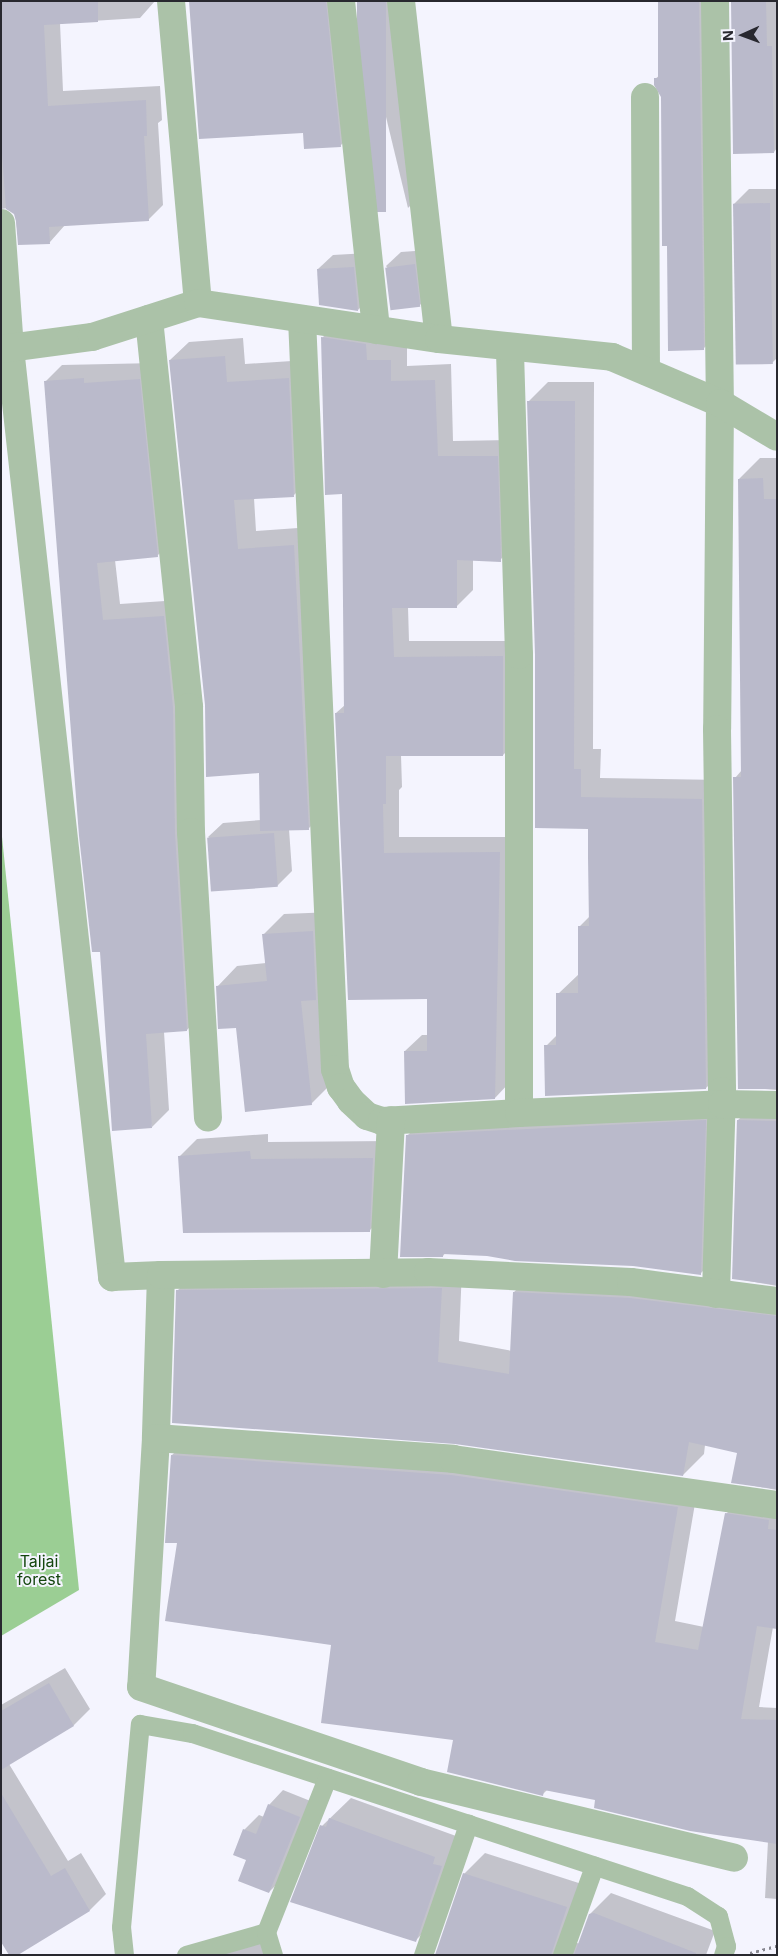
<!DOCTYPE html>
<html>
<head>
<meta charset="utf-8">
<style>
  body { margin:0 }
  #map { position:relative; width:778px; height:1956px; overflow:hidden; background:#f4f4fe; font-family:Inter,sans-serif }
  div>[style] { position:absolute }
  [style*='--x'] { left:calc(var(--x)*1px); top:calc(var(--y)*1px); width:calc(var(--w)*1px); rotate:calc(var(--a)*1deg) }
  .forest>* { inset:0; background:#9bce94 }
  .shadow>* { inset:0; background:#0003 }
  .building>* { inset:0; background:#babacb; transform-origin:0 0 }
  .path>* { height:3px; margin-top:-1.5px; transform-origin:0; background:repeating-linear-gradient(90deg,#878790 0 2.5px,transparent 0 6.5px) }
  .service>* { height:19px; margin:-9.5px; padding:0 9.5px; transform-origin:9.5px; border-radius:9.5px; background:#abc2a8 }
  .minor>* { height:28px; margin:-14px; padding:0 14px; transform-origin:14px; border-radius:14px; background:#abc2a8 }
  span { translate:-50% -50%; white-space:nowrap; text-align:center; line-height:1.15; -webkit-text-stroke:4px #f4f4fe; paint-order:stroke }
  .park-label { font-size:16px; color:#14460e }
  .frame { position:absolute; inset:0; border:2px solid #28282f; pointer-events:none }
  .north { position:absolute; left:718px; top:10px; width:50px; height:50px; -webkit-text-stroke:4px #f4f4fe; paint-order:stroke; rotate:268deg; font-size:14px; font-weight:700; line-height:20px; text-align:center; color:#28282f }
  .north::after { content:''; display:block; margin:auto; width:18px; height:22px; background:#28282f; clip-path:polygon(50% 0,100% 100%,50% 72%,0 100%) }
</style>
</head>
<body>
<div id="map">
  <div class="forest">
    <i style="clip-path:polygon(1px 827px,79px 1590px,1px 1636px)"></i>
  </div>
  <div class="shadow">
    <i style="clip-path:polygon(1px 1px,155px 1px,140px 18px,60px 23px,63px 91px,160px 86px,162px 120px,158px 123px,163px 205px,148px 220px,65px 225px,50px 242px,19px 244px,15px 213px,8px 208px,1px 209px)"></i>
    <i style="clip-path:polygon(191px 1px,340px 1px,353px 133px,340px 146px,304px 131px)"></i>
    <i style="clip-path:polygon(358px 1px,400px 1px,421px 195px,408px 208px)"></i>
    <i style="clip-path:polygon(659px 1px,713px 1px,717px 335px,703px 349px,669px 245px,662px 97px,655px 79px,660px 75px)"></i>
    <i style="clip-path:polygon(732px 1px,777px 1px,777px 148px,774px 152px)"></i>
    <i style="clip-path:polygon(749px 189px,777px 189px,777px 358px,772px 363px,734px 204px)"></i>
    <i style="clip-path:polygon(429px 250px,434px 291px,419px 306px,386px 266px,401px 252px)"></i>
    <i style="clip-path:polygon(368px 253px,372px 295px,358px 310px,318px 269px,333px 255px)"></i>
    <i style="clip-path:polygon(338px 322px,381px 328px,382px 344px,407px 344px,407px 366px,451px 364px,453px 441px,513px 440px,516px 544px,500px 560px,473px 559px,473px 590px,457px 606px,408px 607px,409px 641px,519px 641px,519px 739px,503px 755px,401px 755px,402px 787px,399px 790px,399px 837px,515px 837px,511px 1081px,495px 1098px,405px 1051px,422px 1035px,428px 1035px,428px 998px,336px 713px,345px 705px,343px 492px,322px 338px)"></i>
    <i style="clip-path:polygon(243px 338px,245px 364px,307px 360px,312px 477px,294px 495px,254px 498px,256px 531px,312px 527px,327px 810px,308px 829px,289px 829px,292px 871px,277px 886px,208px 837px,223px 823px,261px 820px,260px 772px,206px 705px,170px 360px,189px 342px)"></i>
    <i style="clip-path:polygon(156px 363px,174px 539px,157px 556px,115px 560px,120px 604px,180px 600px,203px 1013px,187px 1030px,164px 1032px,169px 1110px,152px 1127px,101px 951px,46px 381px,62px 365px)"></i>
    <i style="clip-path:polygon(548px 382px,594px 382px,593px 749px,601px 749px,600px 778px,722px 780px,726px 1068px,706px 1088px,546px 1046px,558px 1034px,558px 994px,579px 974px,579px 927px,590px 916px,589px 828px,536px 655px,528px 402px)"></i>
    <i style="clip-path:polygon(760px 458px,777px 458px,777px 1090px,739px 1087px,735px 778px,742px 770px,739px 479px)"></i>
    <i style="clip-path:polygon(333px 912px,331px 1084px,311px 1104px,237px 1027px,217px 987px,237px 966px,266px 963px,264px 934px,284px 914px)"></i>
    <i style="clip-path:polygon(777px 1099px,777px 1286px,733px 1278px,738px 1120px,759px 1100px)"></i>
    <i style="clip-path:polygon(721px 1105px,716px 1258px,700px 1274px,633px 1265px,487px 1255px,446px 1252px,443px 1256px,407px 1136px,423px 1120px)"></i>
    <i style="clip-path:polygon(268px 1134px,268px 1142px,391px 1141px,387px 1213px,369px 1231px,179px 1157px,197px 1139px)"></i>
    <i style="clip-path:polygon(462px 1268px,459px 1341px,512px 1351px,514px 1292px,535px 1272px,777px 1294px,777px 1490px,733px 1482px,739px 1452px,705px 1445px,704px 1454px,683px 1475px,177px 1291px,198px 1270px)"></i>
    <i style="clip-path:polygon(193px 1435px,698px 1486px,675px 1621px,704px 1627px,726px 1514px,747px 1493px,777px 1497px,777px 1627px,773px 1627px,759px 1707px,777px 1708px,777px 1899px,765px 1898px,768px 1841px,597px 1799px,547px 1790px,543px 1794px,455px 1739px,332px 1644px,178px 1542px,172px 1455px)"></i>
    <i style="clip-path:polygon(65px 1668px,90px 1709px,74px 1725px,9px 1764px,68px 1861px,81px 1853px,106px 1894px,90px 1910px,16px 1955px,1px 1939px,1px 1705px)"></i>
    <i style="clip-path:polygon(283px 1790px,313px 1802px,284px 1877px,269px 1892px,244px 1830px,259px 1815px,264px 1817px,269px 1805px)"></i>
    <i style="clip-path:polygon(351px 1798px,456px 1836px,436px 1920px,415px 1941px,322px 1826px)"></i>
    <i style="clip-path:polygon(485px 1853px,588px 1886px,574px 1941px,579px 1944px,590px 1914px,611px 1893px,715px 1931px,706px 1955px,436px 1955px,464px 1874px)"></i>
    <i style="clip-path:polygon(262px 1936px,280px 1955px,202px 1955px)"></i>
  </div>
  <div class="building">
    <i style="clip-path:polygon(1px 1px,98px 1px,98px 22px,44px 25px,48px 106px,146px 100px,147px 136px,144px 136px,149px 221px,49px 227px,50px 244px,18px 245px,16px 221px,14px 214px,6px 209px,1px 139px)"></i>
    <i style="clip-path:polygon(189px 1px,326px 1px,341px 147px,304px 149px,303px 133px,199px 139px)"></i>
    <i style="left:357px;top:1px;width:29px;height:211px"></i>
    <i style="clip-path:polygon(658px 1px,699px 1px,704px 350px,668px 351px,667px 246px,662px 246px,661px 97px,654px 85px,654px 78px,658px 78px)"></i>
    <i style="clip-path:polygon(731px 1px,766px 1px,767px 46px,772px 46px,774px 153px,733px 154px)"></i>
    <i style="left:770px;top:203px;width:161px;height:37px;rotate:89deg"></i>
    <i style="left:415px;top:264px;width:43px;height:30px;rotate:83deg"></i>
    <i style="clip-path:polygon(354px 267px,358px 311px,319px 305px,317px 269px)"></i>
    <i style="clip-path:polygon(321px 337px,366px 344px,367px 360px,391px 360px,391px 381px,435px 380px,438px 456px,498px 456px,501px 562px,457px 560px,457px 608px,392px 608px,394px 657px,503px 656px,503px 756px,386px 756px,386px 804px,383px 804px,384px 853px,500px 852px,495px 1099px,405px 1104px,404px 1051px,427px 1051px,427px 999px,348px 1000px,335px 713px,344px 713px,342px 494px,325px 495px)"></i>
    <i style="clip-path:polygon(225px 356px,227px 382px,289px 378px,294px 497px,234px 500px,238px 549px,294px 545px,309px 830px,260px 831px,259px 773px,206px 777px,205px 705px,169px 360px)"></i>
    <i style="clip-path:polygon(84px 378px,84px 383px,140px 379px,158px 557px,97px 563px,103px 620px,164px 616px,173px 708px,175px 833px,187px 1031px,146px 1034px,152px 1128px,112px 1131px,100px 952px,92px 952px,79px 836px,44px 381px)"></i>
    <i style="clip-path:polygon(527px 401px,575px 401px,574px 769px,581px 769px,581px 797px,702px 799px,706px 1089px,545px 1096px,544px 1045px,556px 1045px,556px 993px,578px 993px,578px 926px,589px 926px,588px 857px,588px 829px,535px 828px,535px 655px)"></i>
    <i style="clip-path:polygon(763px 478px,764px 499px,777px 499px,777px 1089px,738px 1089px,733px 777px,741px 777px,738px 479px)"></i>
    <i style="left:274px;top:833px;width:54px;height:67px;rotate:86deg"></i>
    <i style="clip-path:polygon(313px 931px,316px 1000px,301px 1001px,312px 1105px,245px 1112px,236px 1028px,218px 1029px,216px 986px,267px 981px,262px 934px)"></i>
    <i style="clip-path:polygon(706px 1120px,701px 1275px,633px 1266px,515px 1261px,487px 1256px,443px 1254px,443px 1257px,400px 1257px,406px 1135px)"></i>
    <i style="clip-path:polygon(737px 1120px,777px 1121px,777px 1285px,732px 1279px)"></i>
    <i style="clip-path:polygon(250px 1151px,251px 1159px,373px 1158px,370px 1232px,183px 1233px,178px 1156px)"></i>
    <i style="clip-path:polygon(442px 1288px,438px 1362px,509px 1374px,513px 1292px,630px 1298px,777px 1316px,776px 1489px,731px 1483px,737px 1453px,689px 1442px,683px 1476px,455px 1444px,172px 1423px,176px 1290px)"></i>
    <i style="clip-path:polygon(171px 1455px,451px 1475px,678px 1507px,655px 1642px,698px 1650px,725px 1513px,769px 1520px,768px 1529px,777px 1530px,777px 1629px,757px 1626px,741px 1719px,777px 1720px,777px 1844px,690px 1831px,594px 1808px,595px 1800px,544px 1790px,543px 1796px,447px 1772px,453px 1740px,321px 1723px,331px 1645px,165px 1621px,177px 1543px,165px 1543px)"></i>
    <i style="clip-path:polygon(49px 1683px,74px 1726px,1px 1770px,1px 1711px)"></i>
    <i style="clip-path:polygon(1px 1793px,51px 1876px,65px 1868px,90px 1911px,18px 1955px,9px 1955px,1px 1942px)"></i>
    <i style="clip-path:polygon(268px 1804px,300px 1817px,269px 1893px,238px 1881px,246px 1860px,233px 1855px,243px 1829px,256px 1834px)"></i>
    <i style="clip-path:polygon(329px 1818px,435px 1857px,433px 1864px,442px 1866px,416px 1942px,290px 1902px,320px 1825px,326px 1827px)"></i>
    <i style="clip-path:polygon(463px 1873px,567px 1907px,551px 1955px,435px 1955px)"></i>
    <i style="clip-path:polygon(594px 1913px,696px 1953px,696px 1955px,574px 1955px,589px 1914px)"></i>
  </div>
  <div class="path">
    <i style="--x:750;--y:1953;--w:28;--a:-15"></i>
  </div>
  <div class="service">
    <i style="--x:124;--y:1955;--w:28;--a:-96"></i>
    <i style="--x:121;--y:1927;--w:204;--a:-84.7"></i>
    <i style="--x:140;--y:1724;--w:53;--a:9.8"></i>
    <i style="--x:192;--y:1733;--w:521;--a:18.23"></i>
    <i style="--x:687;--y:1896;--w:37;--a:33"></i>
    <i style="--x:718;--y:1916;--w:31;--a:75"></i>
    <i style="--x:726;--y:1946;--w:9;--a:108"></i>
    <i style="--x:186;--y:1955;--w:83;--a:-16"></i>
    <i style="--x:273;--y:1955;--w:24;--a:-107"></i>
    <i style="--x:266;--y:1932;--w:166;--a:-68.4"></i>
    <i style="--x:423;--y:1955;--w:139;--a:-71"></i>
    <i style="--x:562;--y:1955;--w:95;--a:-70.2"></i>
  </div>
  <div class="minor">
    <i style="--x:171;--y:1;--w:303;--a:84.9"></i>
    <i style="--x:341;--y:1;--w:331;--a:83.9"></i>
    <i style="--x:401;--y:1;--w:340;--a:83.6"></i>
    <i style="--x:715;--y:1;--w:402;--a:89.3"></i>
    <i style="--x:720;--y:403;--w:326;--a:90.5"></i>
    <i style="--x:717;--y:729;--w:362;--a:89.2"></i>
    <i style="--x:722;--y:1091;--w:203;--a:91.7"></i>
    <i style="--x:645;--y:97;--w:274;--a:89.8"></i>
    <i style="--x:1;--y:223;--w:125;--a:85.9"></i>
    <i style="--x:10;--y:348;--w:935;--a:83.73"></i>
    <i style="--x:112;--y:1277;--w:49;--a:-2.3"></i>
    <i style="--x:161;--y:1275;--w:163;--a:91.8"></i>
    <i style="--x:156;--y:1438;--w:249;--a:93.4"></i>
    <i style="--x:141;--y:1687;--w:296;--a:18.7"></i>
    <i style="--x:421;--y:1782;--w:322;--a:13.6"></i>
    <i style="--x:149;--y:319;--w:390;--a:84.1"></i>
    <i style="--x:189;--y:707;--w:125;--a:89.1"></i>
    <i style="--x:191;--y:832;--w:286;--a:86.6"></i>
    <i style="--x:302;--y:319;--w:751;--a:87.48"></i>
    <i style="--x:335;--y:1069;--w:19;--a:72"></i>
    <i style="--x:341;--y:1087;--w:17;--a:54"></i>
    <i style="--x:351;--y:1101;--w:22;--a:43"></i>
    <i style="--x:367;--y:1116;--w:16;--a:18"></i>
    <i style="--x:382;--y:1121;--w:137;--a:-3.3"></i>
    <i style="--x:519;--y:1113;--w:458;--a:-90"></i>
    <i style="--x:519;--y:655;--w:308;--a:-91.7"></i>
    <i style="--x:1;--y:349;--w:92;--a:-7.5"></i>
    <i style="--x:92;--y:337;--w:111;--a:-17.8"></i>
    <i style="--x:198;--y:303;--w:244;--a:8.5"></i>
    <i style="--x:439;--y:339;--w:174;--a:5.9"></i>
    <i style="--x:612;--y:357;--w:117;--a:23.1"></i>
    <i style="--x:720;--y:403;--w:66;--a:30.8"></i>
    <i style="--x:519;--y:1113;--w:203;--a:-2.5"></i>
    <i style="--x:722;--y:1104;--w:55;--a:1"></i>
    <i style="--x:383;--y:1274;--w:154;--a:-87"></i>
    <i style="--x:161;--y:1275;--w:267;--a:-0.6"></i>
    <i style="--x:428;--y:1272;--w:203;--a:2.8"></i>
    <i style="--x:631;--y:1282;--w:147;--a:7.4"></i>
    <i style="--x:156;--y:1438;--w:298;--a:4"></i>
    <i style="--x:453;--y:1459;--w:327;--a:8.1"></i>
  </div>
  <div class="park-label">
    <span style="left:39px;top:1570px">Taljai<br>forest</span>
  </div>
  <div class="frame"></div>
  <div class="north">N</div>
</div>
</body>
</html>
